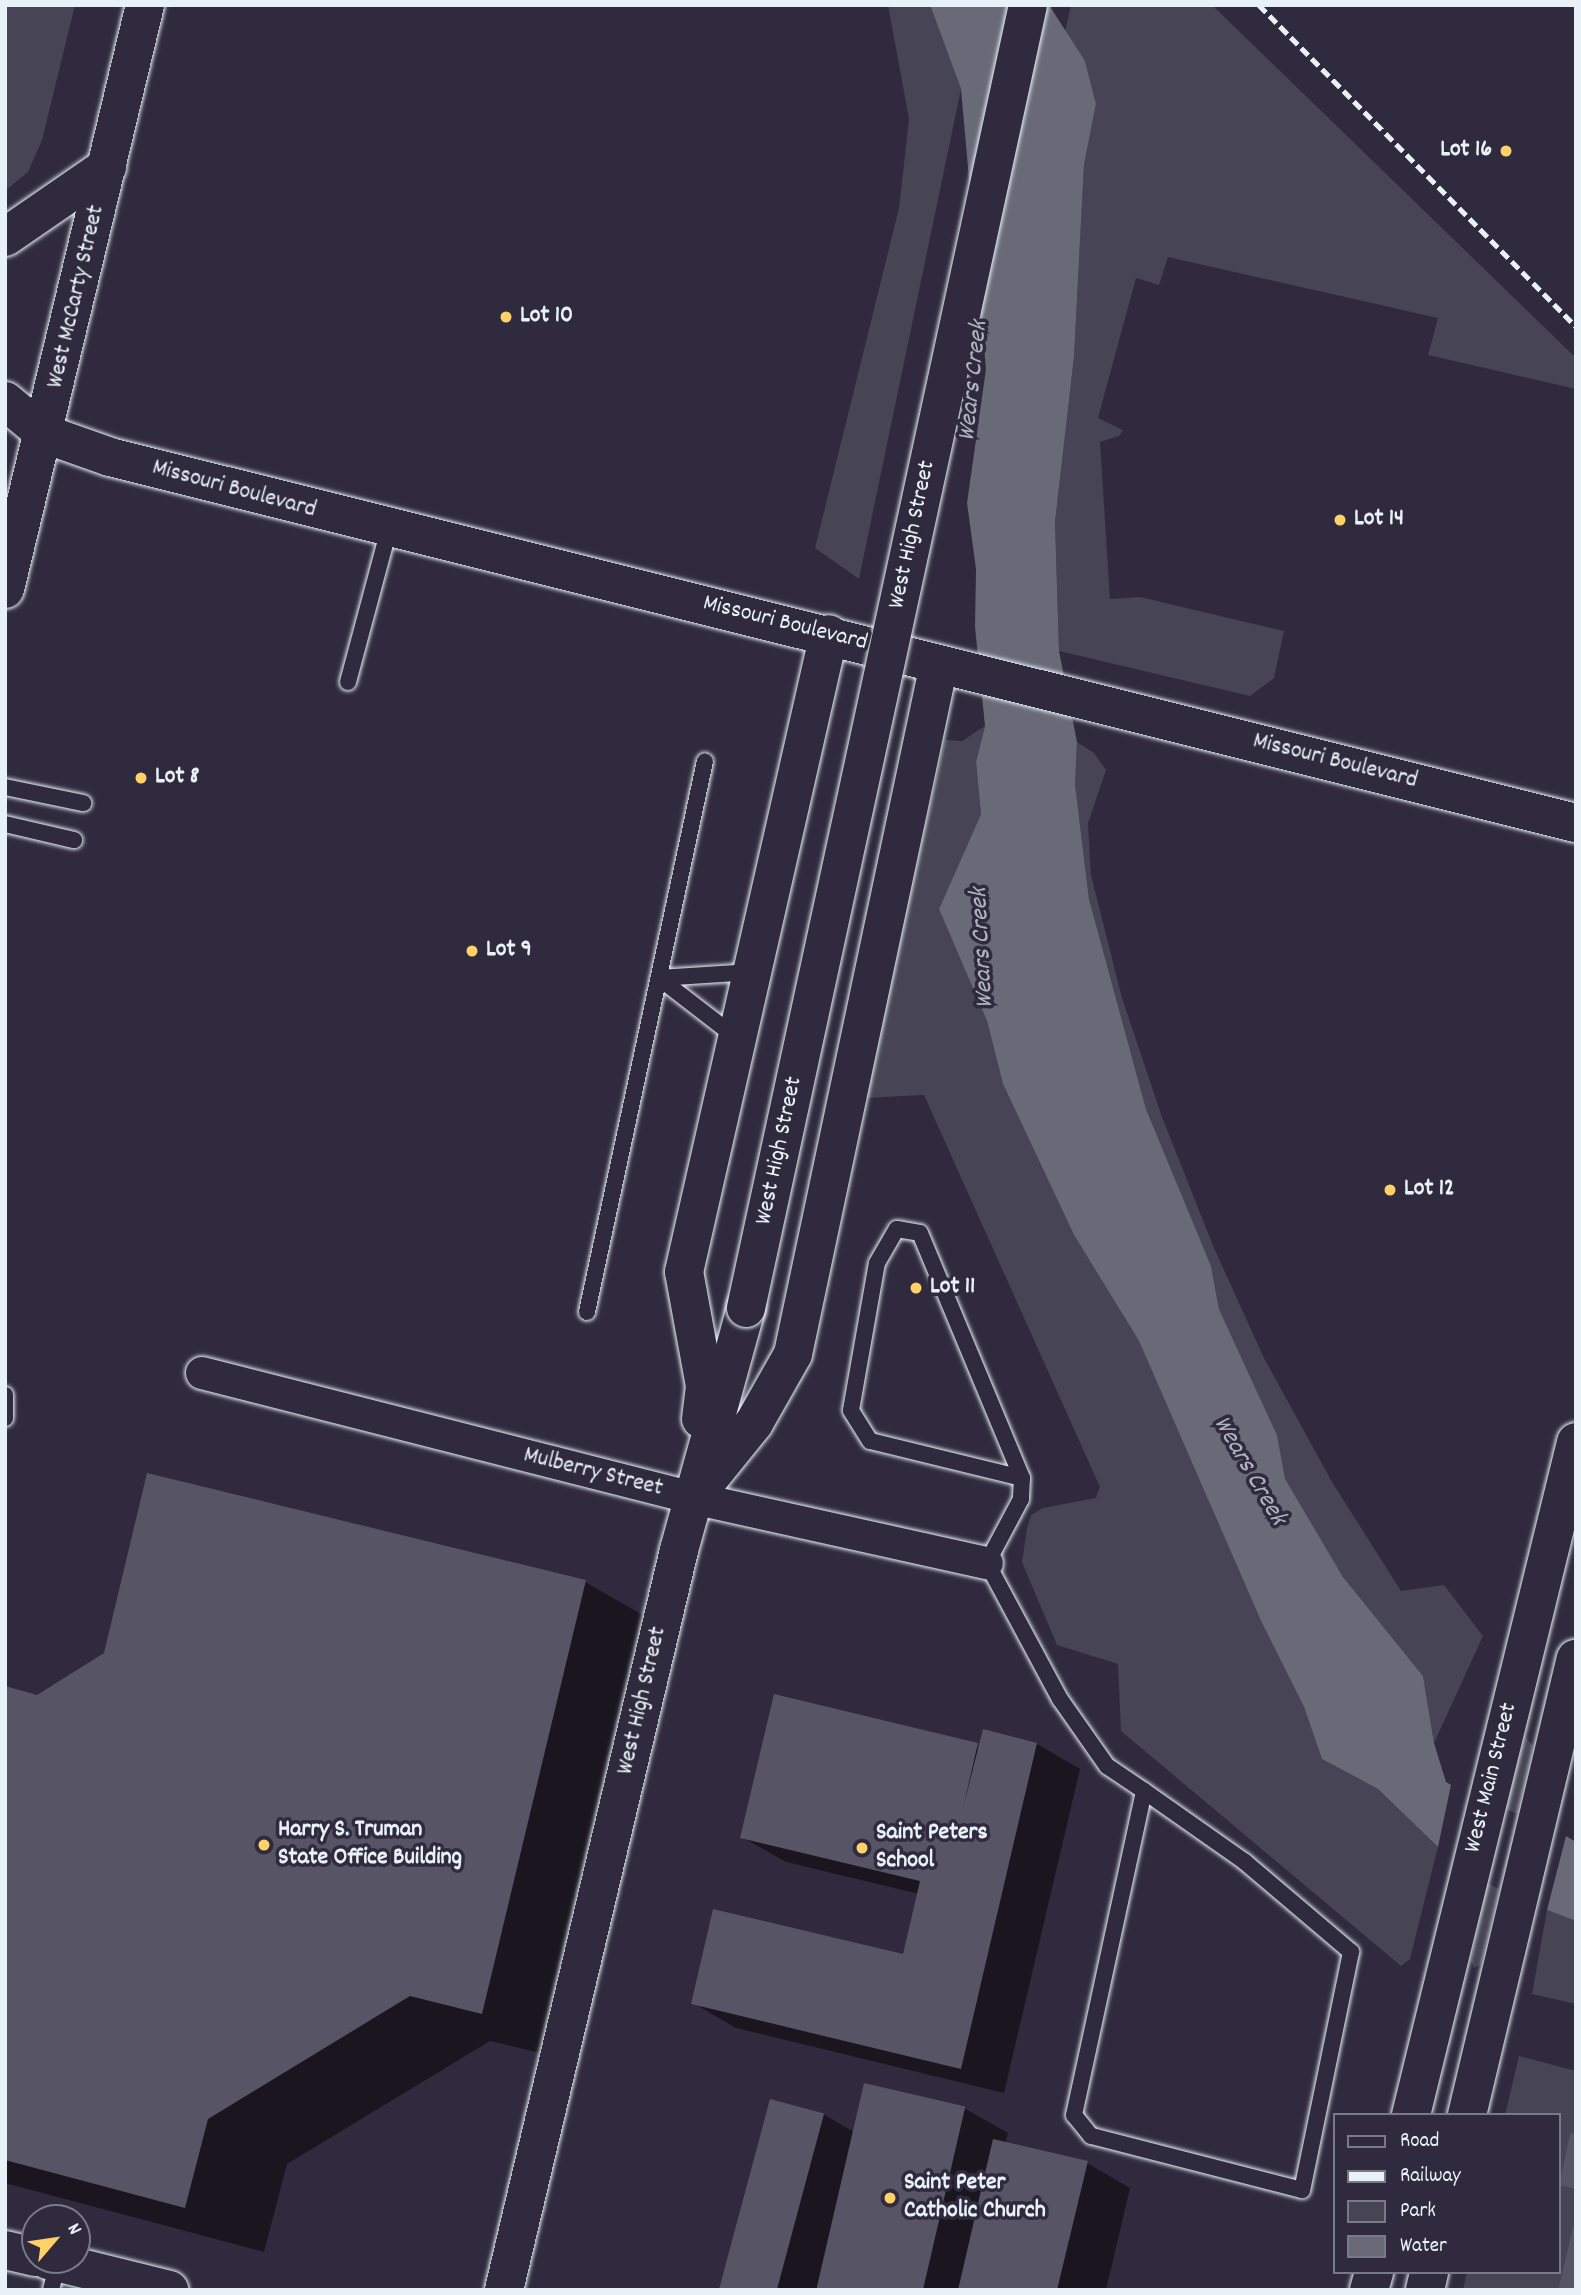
<!DOCTYPE html>
<html>
<head>
<meta charset="utf-8">
<style>
  body { margin:0 }
  #map { position:relative; width:1581px; height:2295px; overflow:hidden; background:#2f2a3d; font-family:Dekko,sans-serif }
  div>[style] { position:absolute }
  [style*='--x'] { left:calc(var(--x)*1px); top:calc(var(--y)*1px); width:calc(var(--w)*1px); rotate:calc(var(--a)*1deg) }
  .green>* { inset:0; background:#464455 }
  .water>* { inset:0; background:#696978 }
  .shadow>* { inset:0; background:#0007 }
  .building>* { inset:0; background:#575565; transform-origin:0 0 }
  .roads { filter:drop-shadow(0 0 2px #e8f1f8) drop-shadow(0 0 2px #e8f1f8) }
  .service>* { height:16px; margin:-8px; padding:0 8px; transform-origin:8px; border-radius:8px; background:#2f2a3d }
  .minor>* { height:32px; margin:-16px; padding:0 16px; transform-origin:16px; border-radius:16px; background:#2f2a3d }
  .tertiary>* { height:38px; margin:-19px; padding:0 19px; transform-origin:19px; border-radius:19px; background:#2f2a3d }
  .secondary>* { height:38px; margin:-19px; padding:0 19px; transform-origin:19px; border-radius:19px; background:#2f2a3d }
  .rail>* { height:5px; margin-top:-2.5px; transform-origin:0; background:repeating-linear-gradient(90deg,#e8f1f8 0 10px,transparent 0 15px) }
  .bridges { filter:drop-shadow(0 0 2px #e8f1f8) drop-shadow(0 0 2px #e8f1f8) }
  .tertiary-bridge>* { height:38px; margin:-19px; padding:0 19px; transform-origin:19px; border-radius:19px; background:#2f2a3d }
  .dots>* { width:19px; height:19px; translate:-50% -50%; box-sizing:border-box; border:4px solid #2f2a3d; border-radius:50% }
  span { translate:-50% -50%; white-space:nowrap; text-align:center; line-height:1.15; -webkit-text-stroke:7px #2f2a3d; paint-order:stroke }
  .poi-label { font-size:24px; color:#e8f1f8; font-weight:700 }
  .right { translate:-100% -50%; text-align:right }
  .left { translate:0 -50%; text-align:left }
  .street-label { font-size:24px; color:#e8f1f8 }
  .water-label { font-size:26px; color:#afb4be; font-style:italic }
  .frame { position:absolute; inset:0; border:7px solid #e8f1f8; pointer-events:none }
  .legend { position:absolute; left:1333px; top:2113px; width:228px; height:161px; box-sizing:border-box; background:#2f2a3d; border:2px solid #797a88; margin:0; padding:9px 12px; list-style:none; font-size:21px; color:#e8f1f8 }
  .legend li { display:flex; align-items:center; gap:14px; height:35px }
  .legend b { width:35px; border:2px solid #797a88 }
  .north { position:absolute; left:21px; top:2204px; width:70px; height:70px; box-sizing:border-box; background:#2f2a3d; border:2px solid #797a88; border-radius:50%; rotate:61deg; font-size:19px; font-weight:700; line-height:28px; text-align:center; color:#e8f1f8 }
  .north::after { content:''; display:block; margin:auto; width:24px; height:32px; background:#ffd166; clip-path:polygon(50% 0,100% 100%,50% 72%,0 100%) }
</style>
</head>
<body>
<div id="map">
  <div class="green">
    <i style="clip-path:polygon(5px 5px,75px 5px,42px 140px,28px 172px,5px 191px)"></i>
    <i style="clip-path:polygon(888px 5px,930px 5px,961px 89px,859px 579px,815px 548px,899px 208px,909px 119px)"></i>
    <i style="clip-path:polygon(1071px 5px,1212px 5px,1576px 358px,1576px 389px,1428px 355px,1438px 318px,1168px 257px,1159px 285px,1136px 278px,1098px 418px,1123px 430px,1119px 436px,1100px 442px,1110px 599px,1140px 597px,1284px 631px,1274px 678px,1250px 696px,1059px 651px,1055px 522px,1074px 357px,1084px 165px,1096px 104px,1085px 61px,1065px 32px)"></i>
    <i style="clip-path:polygon(985px 726px,976px 762px,981px 814px,939px 909px,987px 1021px,1003px 1084px,1074px 1235px,1139px 1341px,1261px 1621px,1304px 1707px,1322px 1759px,1378px 1789px,1438px 1847px,1410px 1959px,1401px 1966px,1121px 1731px,1118px 1664px,1057px 1645px,1022px 1562px,1027px 1528px,1031px 1515px,1043px 1508px,1096px 1498px,1100px 1487px,924px 1095px,863px 1098px,945px 740px,962px 741px)"></i>
    <i style="clip-path:polygon(1077px 742px,1094px 753px,1106px 770px,1088px 823px,1091px 875px,1122px 998px,1162px 1117px,1214px 1248px,1264px 1358px,1332px 1482px,1401px 1591px,1444px 1585px,1483px 1636px,1434px 1743px,1423px 1676px,1343px 1577px,1284px 1479px,1277px 1435px,1219px 1309px,1211px 1266px,1146px 1109px,1089px 899px,1075px 784px)"></i>
    <i style="clip-path:polygon(1525px 1736px,1533px 1746px,1517px 1814px,1506px 1809px)"></i>
    <i style="clip-path:polygon(1487px 1883px,1499px 1889px,1481px 1964px,1474px 1968px,1471px 1961px)"></i>
    <i style="clip-path:polygon(1547px 1910px,1576px 1921px,1576px 2004px,1532px 1994px)"></i>
    <i style="clip-path:polygon(1519px 2056px,1576px 2071px,1576px 2214px,1558px 2290px,1463px 2290px,1467px 2272px,1558px 2272px,1558px 2115px,1505px 2115px)"></i>
  </div>
  <div class="water">
    <i style="clip-path:polygon(930px 5px,1049px 5px,1085px 61px,1096px 104px,1084px 165px,1074px 357px,1055px 522px,1059px 651px,1077px 742px,1075px 784px,1089px 899px,1146px 1109px,1211px 1266px,1219px 1309px,1277px 1435px,1285px 1479px,1343px 1577px,1423px 1676px,1434px 1743px,1446px 1782px,1451px 1785px,1438px 1847px,1378px 1789px,1322px 1759px,1304px 1707px,1261px 1621px,1139px 1341px,1074px 1235px,1003px 1084px,987px 1021px,939px 909px,981px 814px,976px 762px,985px 726px,975px 627px,976px 569px,967px 503px,986px 369px,961px 89px)"></i>
    <i style="clip-path:polygon(1566px 1836px,1576px 1842px,1576px 1921px,1547px 1910px)"></i>
  </div>
  <div class="shadow">
    <i style="clip-path:polygon(585px 1582px,664px 1627px,561px 2058px,490px 2041px,287px 2164px,264px 2252px,5px 2183px,5px 1688px,38px 1696px)"></i>
    <i style="clip-path:polygon(984px 1731px,1037px 1744px,1080px 1769px,1004px 2093px,736px 2028px,693px 2003px,904px 1956px,919px 1894px,786px 1862px,742px 1837px,981px 1746px)"></i>
    <i style="clip-path:polygon(964px 2108px,1008px 2133px,1005px 2144px,1087px 2163px,1130px 2188px,1106px 2290px,727px 2290px,823px 2114px,854px 2132px)"></i>
  </div>
  <div class="building">
    <i style="clip-path:polygon(147px 1473px,586px 1580px,482px 2014px,410px 1996px,208px 2119px,185px 2208px,5px 2160px,5px 1686px,37px 1695px,104px 1653px)"></i>
    <i style="clip-path:polygon(774px 1694px,978px 1743px,963px 1808px,983px 1729px,1037px 1743px,961px 2069px,691px 2004px,713px 1909px,903px 1954px,920px 1881px,740px 1838px)"></i>
    <i style="left:864px;top:2083px;width:104px;height:213px;rotate:13deg"></i>
    <i style="left:770px;top:2099px;width:56px;height:196px;rotate:15deg"></i>
    <i style="clip-path:polygon(1576px 2132px,1576px 2189px,1559px 2185px,1570px 2134px)"></i>
    <i style="clip-path:polygon(993px 2139px,1088px 2161px,1057px 2290px,958px 2290px)"></i>
    <i style="clip-path:polygon(1575px 2218px,1576px 2290px,1558px 2290px)"></i>
  </div>
  <div class="roads">
    <div class="service">
      <i style="--x:348;--y:682;--w:158;--a:-75"></i>
      <i style="--x:5;--y:787;--w:80;--a:11.6"></i>
      <i style="--x:5;--y:824;--w:71;--a:13.1"></i>
      <i style="--x:659;--y:978;--w:98;--a:37.6"></i>
      <i style="--x:659;--y:978;--w:93;--a:-3.7"></i>
      <i style="--x:587;--y:1312;--w:563;--a:-77.91"></i>
      <i style="--x:5;--y:1395;--w:23;--a:90"></i>
      <i style="--x:1022;--y:1478;--w:156;--a:-166.3"></i>
      <i style="--x:870;--y:1441;--w:36;--a:-122"></i>
      <i style="--x:851;--y:1410;--w:149;--a:-80"></i>
      <i style="--x:877;--y:1263;--w:39;--a:-60"></i>
      <i style="--x:897;--y:1229;--w:23;--a:10"></i>
      <i style="--x:920;--y:1233;--w:265;--a:67.4"></i>
      <i style="--x:1022;--y:1478;--w:21;--a:93"></i>
      <i style="--x:1021;--y:1499;--w:72;--a:118"></i>
      <i style="--x:987;--y:1563;--w:154;--a:61.8"></i>
      <i style="--x:1060;--y:1699;--w:82;--a:55"></i>
      <i style="--x:1107;--y:1766;--w:45;--a:34"></i>
      <i style="--x:1144;--y:1791;--w:123;--a:35.1"></i>
      <i style="--x:1245;--y:1862;--w:139;--a:40.3"></i>
      <i style="--x:1351;--y:1952;--w:243;--a:101.6"></i>
      <i style="--x:1302;--y:2190;--w:218;--a:-165.6"></i>
      <i style="--x:1091;--y:2136;--w:27;--a:-129"></i>
      <i style="--x:1074;--y:2115;--w:331;--a:-77.8"></i>
      <i style="--x:51;--y:2290;--w:29;--a:-76"></i>
    </div>
    <div class="minor">
      <i style="--x:202;--y:1373;--w:507;--a:14.28"></i>
      <i style="--x:693;--y:1498;--w:301;--a:12.5"></i>
    </div>
    <div class="tertiary">
      <i style="--x:701;--y:1419;--w:33;--a:-83"></i>
      <i style="--x:705;--y:1386;--w:116;--a:-100.4"></i>
      <i style="--x:684;--y:1272;--w:654;--a:-77.2"></i>
      <i style="--x:703;--y:1486;--w:81;--a:-51"></i>
      <i style="--x:754;--y:1423;--w:79;--a:-60.5"></i>
      <i style="--x:793;--y:1354;--w:705;--a:-78.05"></i>
      <i style="--x:1411;--y:2115;--w:693;--a:-76.22"></i>
      <i style="--x:1467;--y:2115;--w:469;--a:-76.6"></i>
      <i style="--x:504;--y:2290;--w:760;--a:-76.69"></i>
      <i style="--x:679;--y:1550;--w:251;--a:-74.5"></i>
      <i style="--x:1369;--y:2290;--w:19;--a:-74"></i>
      <i style="--x:1425;--y:2290;--w:18;--a:-77"></i>
    </div>
    <div class="secondary">
      <i style="--x:5;--y:237;--w:124;--a:-34.5"></i>
      <i style="--x:5;--y:401;--w:52;--a:39.5"></i>
      <i style="--x:45;--y:434;--w:69;--a:19.5"></i>
      <i style="--x:110;--y:457;--w:1511;--a:14.02"></i>
      <i style="--x:5;--y:589;--w:601;--a:-76.52"></i>
      <i style="--x:5;--y:2250;--w:31;--a:13"></i>
      <i style="--x:48;--y:2260;--w:125;--a:13.9"></i>
    </div>
  </div>
  <div class="rail">
    <i style="--x:1259;--y:5;--w:451;--a:45.4"></i>
  </div>
  <div class="bridges">
    <div class="tertiary-bridge">
      <i style="--x:746;--y:1308;--w:1333;--a:-77.79"></i>
    </div>
  </div>
  <div class="dots">
    <i style="left:1506px;top:151px;background:#ffd166"></i>
    <i style="left:506px;top:317px;background:#ffd166"></i>
    <i style="left:1340px;top:520px;background:#ffd166"></i>
    <i style="left:141px;top:778px;background:#ffd166"></i>
    <i style="left:472px;top:951px;background:#ffd166"></i>
    <i style="left:1390px;top:1190px;background:#ffd166"></i>
    <i style="left:916px;top:1288px;background:#ffd166"></i>
    <i style="left:264px;top:1845px;background:#ffd166"></i>
    <i style="left:862px;top:1848px;background:#ffd166"></i>
    <i style="left:890px;top:2198px;background:#ffd166"></i>
  </div>
  <div class="poi-label">
    <span class="right" style="left:1492px;top:151px">Lot 16</span>
    <span class="left" style="left:520px;top:317px">Lot 10</span>
    <span class="left" style="left:1354px;top:520px">Lot 14</span>
    <span class="left" style="left:155px;top:778px">Lot 8</span>
    <span class="left" style="left:486px;top:951px">Lot 9</span>
    <span class="left" style="left:1404px;top:1190px">Lot 12</span>
    <span class="left" style="left:930px;top:1288px">Lot 11</span>
    <span class="left" style="left:278px;top:1845px">Harry S. Truman<br>State Office Building</span>
    <span class="left" style="left:876px;top:1848px">Saint Peters<br>School</span>
    <span class="left" style="left:904px;top:2198px">Saint Peter<br>Catholic Church</span>
  </div>
  <div class="street-label">
    <span style="left:77px;top:297px;rotate:-77deg">West McCarty Street</span>
    <span style="left:234px;top:490px;rotate:15deg">Missouri Boulevard</span>
    <span style="left:913px;top:535px;rotate:-78deg">West High Street</span>
    <span style="left:785px;top:624px;rotate:14deg">Missouri Boulevard</span>
    <span style="left:1335px;top:762px;rotate:14deg">Missouri Boulevard</span>
    <span style="left:780px;top:1151px;rotate:-78deg">West High Street</span>
    <span style="left:593px;top:1473px;rotate:14deg">Mulberry Street</span>
    <span style="left:643px;top:1701px;rotate:-77deg">West High Street</span>
    <span style="left:1492px;top:1778px;rotate:-76deg">West Main Street</span>
  </div>
  <div class="water-label">
    <span style="left:974px;top:381px;rotate:-84deg">Wears Creek</span>
    <span style="left:983px;top:948px;rotate:-93deg">Wears Creek</span>
    <span style="left:1249px;top:1471px;rotate:60deg">Wears Creek</span>
  </div>
  <div class="frame"></div>
  <ul class="legend">
  <li><b style="height:9px;background:#2f2a3d"></b>Road</li>
  <li><b style="height:9px;background:#e8f1f8"></b>Railway</li>
  <li><b style="height:19px;background:#464455"></b>Park</li>
  <li><b style="height:19px;background:#696978"></b>Water</li>
  </ul>
  <div class="north">N</div>
</div>
</body>
</html>
